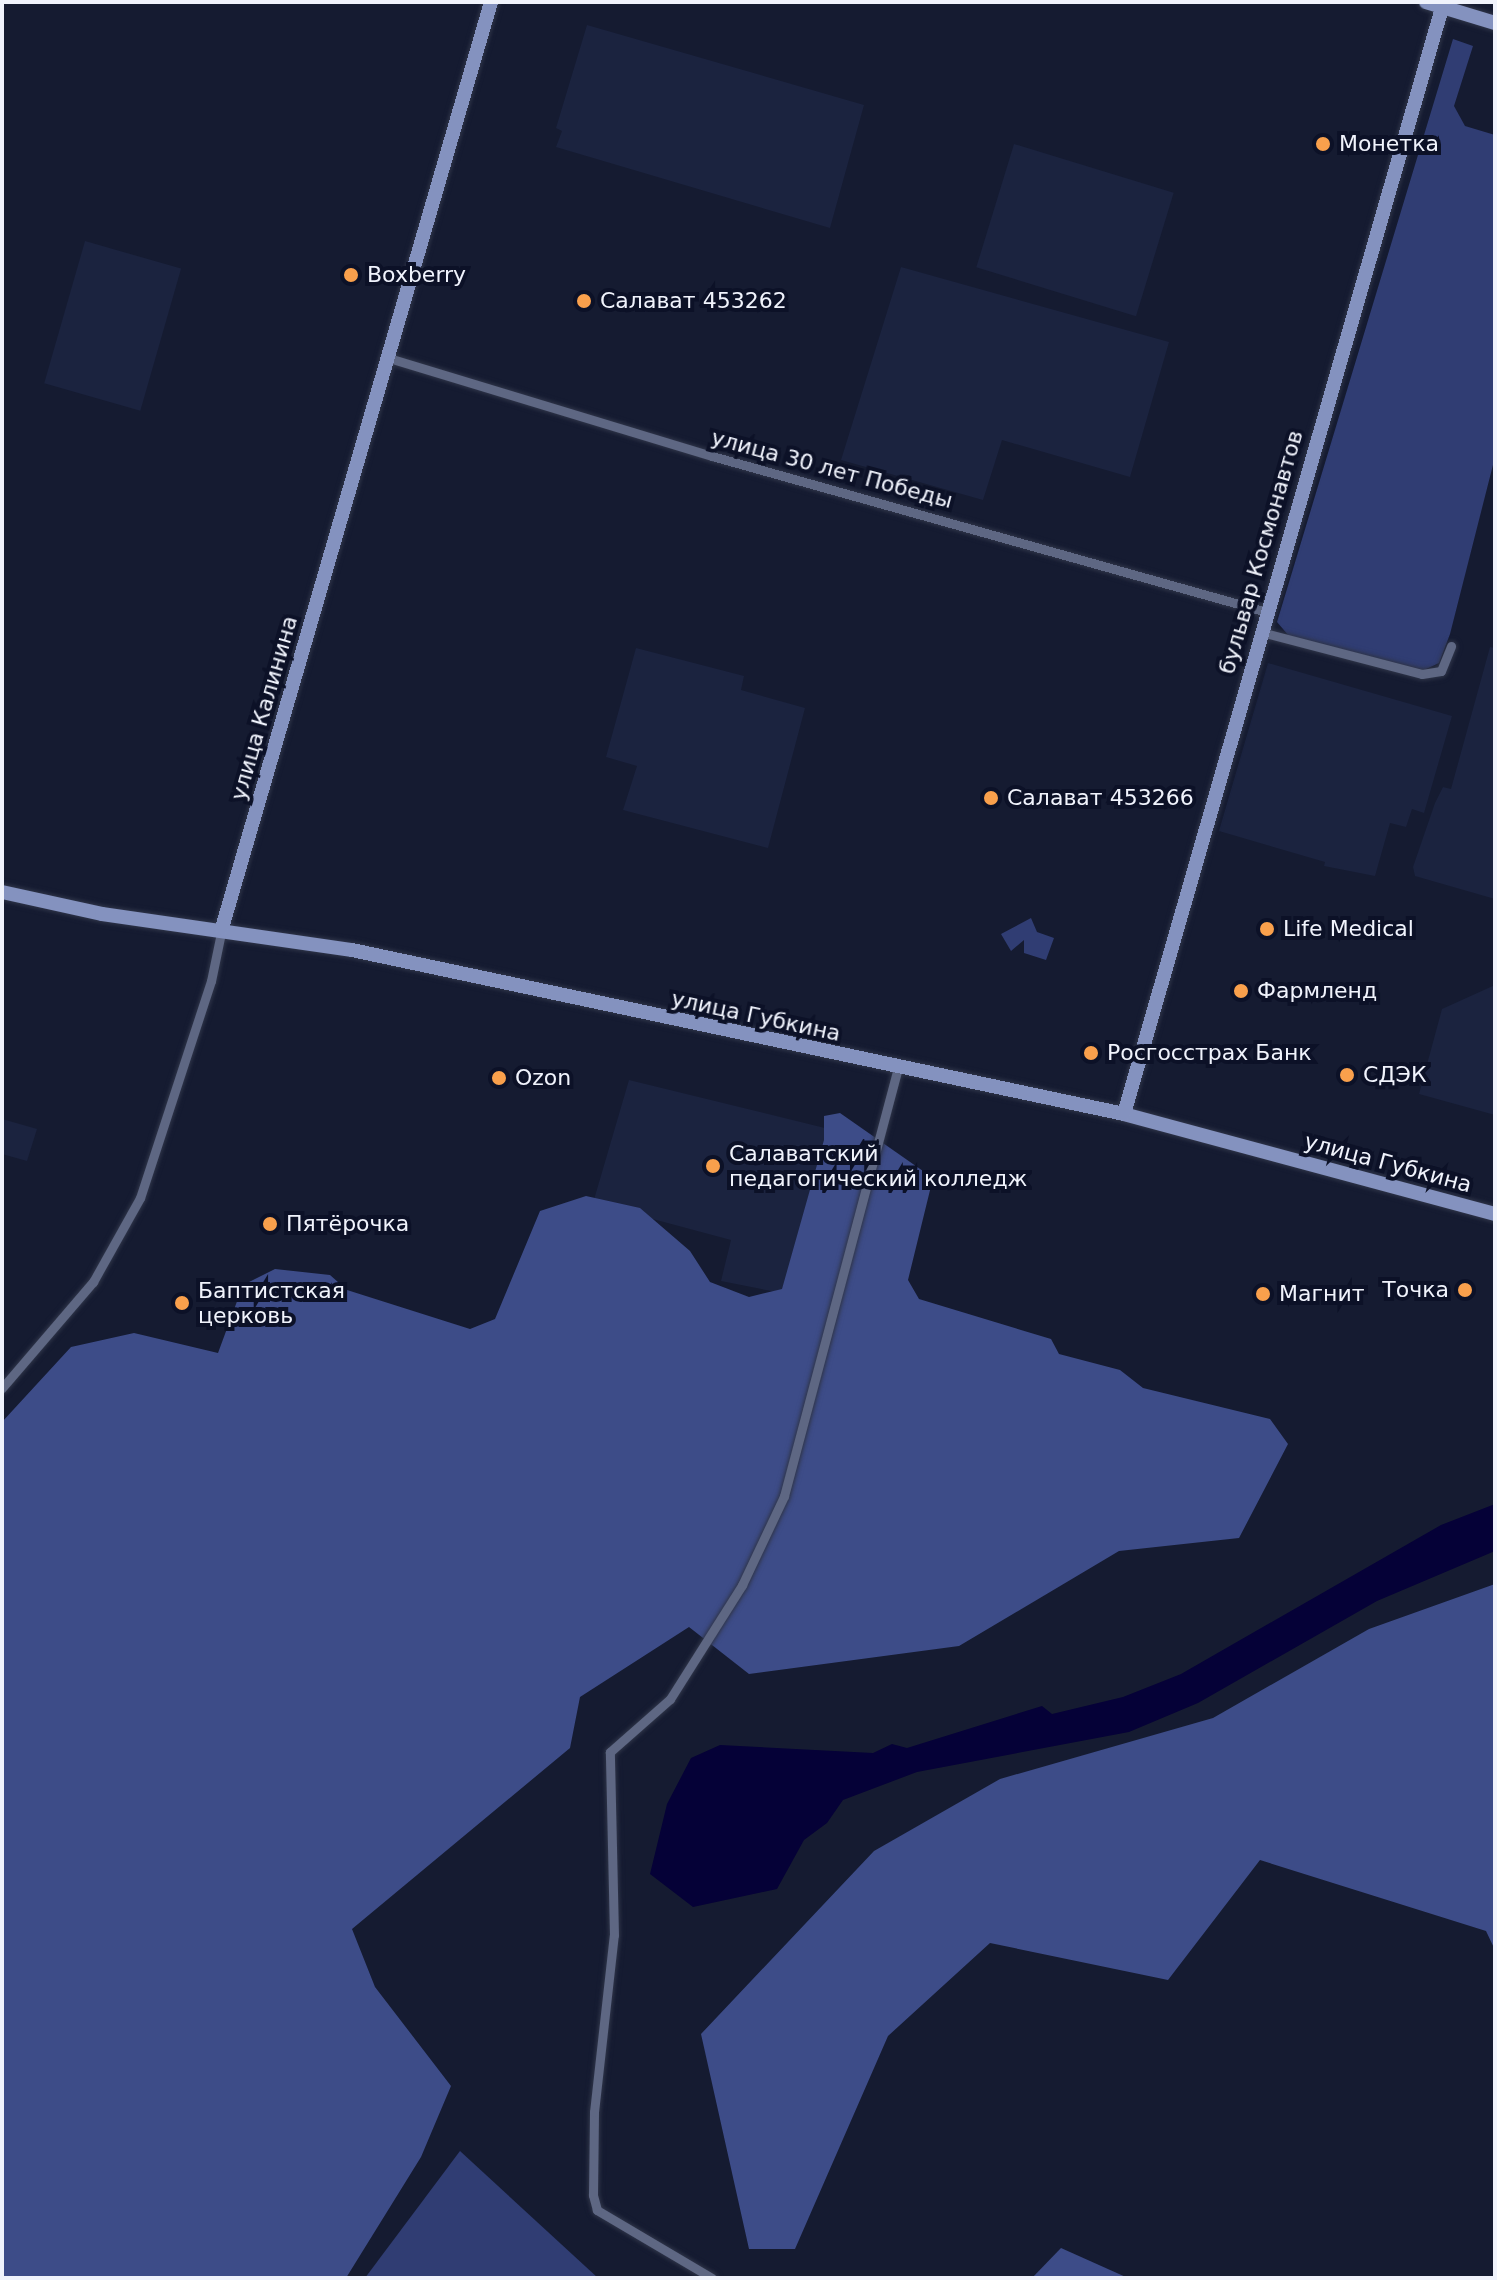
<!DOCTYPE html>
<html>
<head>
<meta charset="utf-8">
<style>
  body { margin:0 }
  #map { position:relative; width:1497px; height:2280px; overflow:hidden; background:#151b31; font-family:"DejaVu Sans",sans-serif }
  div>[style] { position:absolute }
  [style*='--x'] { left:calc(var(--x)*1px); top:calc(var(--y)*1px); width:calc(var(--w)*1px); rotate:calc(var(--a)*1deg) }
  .built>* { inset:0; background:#1b233f; transform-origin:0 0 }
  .green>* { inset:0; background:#303d73 }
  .forest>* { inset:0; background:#3d4c88 }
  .water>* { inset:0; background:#050137 }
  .roads { filter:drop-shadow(0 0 2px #2f3549) drop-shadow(0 0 2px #2f3549) }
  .street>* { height:9px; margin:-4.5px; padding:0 4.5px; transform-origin:4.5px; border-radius:4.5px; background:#5e6783 }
  .secondary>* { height:14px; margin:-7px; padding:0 7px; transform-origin:7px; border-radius:7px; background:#8492bf }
  .dots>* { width:22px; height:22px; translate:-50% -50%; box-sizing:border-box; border:4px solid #0c1127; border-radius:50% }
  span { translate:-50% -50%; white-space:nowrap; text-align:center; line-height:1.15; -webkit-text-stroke:8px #0c1127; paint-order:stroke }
  .poi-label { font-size:22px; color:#f0f3fc }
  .left { translate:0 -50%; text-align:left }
  .right { translate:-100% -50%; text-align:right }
  .street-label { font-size:22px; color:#f0f3fc }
  .frame { position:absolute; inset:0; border:4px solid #f0f3fc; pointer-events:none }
</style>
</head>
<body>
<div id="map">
  <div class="built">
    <i style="clip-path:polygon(587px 25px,864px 105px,830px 228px,556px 147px,562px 131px,556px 128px)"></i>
    <i style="left:1014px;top:144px;width:167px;height:129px;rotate:17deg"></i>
    <i style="left:85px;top:241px;width:100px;height:148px;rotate:16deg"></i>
    <i style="clip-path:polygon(901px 267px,1169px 342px,1130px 477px,1002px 440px,983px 500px,841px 460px)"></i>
    <i style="clip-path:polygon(1490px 647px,1495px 648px,1495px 899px,1415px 876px,1413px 867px,1435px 803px,1443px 787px,1451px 789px)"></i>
    <i style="clip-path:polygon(636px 648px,744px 676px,741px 690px,805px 708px,768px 848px,623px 810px,637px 766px,606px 757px)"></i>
    <i style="clip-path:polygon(1268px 663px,1452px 716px,1424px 813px,1412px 809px,1406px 827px,1390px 823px,1375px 876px,1324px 866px,1325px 862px,1219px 831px)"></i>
    <i style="clip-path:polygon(1495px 985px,1495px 1115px,1419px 1094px,1442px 1009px)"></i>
    <i style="clip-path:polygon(629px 1080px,833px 1130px,786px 1294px,721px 1281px,731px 1240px,593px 1203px)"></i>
    <i style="clip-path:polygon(2px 1119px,37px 1129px,27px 1161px,2px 1154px)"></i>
  </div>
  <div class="green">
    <i style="clip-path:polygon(1453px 39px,1473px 46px,1454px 106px,1465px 126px,1495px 135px,1495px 457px,1450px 634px,1439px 663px,1424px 670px,1289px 636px,1277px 622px)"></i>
    <i style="clip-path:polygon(1031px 918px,1037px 932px,1054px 938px,1046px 960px,1024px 953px,1024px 940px,1011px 951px,1001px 934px)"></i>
    <i style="clip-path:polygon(460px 2151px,598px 2278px,365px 2278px)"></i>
  </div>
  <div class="forest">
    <i style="clip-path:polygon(840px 1113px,933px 1178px,908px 1280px,919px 1299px,1051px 1339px,1059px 1354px,1120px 1370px,1143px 1388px,1270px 1419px,1288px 1444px,1239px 1538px,1119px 1551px,959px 1646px,749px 1674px,689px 1627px,580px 1697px,570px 1748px,352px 1929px,375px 1987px,451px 2086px,421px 2157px,346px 2278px,2px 2278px,2px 1422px,71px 1347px,134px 1333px,218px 1353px,243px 1285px,275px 1269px,330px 1275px,347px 1290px,470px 1329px,495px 1319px,540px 1211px,586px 1196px,640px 1208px,690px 1251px,710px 1282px,749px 1297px,782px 1289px,824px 1140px,824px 1116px)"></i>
    <i style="clip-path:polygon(1495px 1584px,1495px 1950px,1486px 1931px,1260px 1860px,1168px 1980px,990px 1943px,888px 2036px,795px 2249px,749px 2249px,701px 2034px,874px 1851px,1000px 1779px,1213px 1718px,1369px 1629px)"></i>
    <i style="clip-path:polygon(1061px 2248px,1128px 2278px,1032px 2278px)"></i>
  </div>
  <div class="water">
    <i style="clip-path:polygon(1495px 1504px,1495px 1551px,1377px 1601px,1198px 1703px,1129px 1732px,917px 1772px,843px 1800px,827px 1823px,804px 1840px,777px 1889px,693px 1907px,650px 1874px,667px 1804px,691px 1758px,720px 1745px,873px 1753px,892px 1744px,907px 1748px,1042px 1706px,1052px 1714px,1123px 1697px,1181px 1674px,1441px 1525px)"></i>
  </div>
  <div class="roads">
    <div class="street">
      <i style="--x:389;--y:358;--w:338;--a:16.9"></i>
      <i style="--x:712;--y:456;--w:577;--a:15.7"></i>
      <i style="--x:1261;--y:632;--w:166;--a:14.6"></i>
      <i style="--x:1422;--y:674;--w:19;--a:-9"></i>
      <i style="--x:1441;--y:671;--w:27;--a:-68"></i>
      <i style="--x:2;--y:1388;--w:140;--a:-49.4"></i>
      <i style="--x:93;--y:1282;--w:96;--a:-60.8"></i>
      <i style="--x:140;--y:1198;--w:228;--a:-71.9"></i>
      <i style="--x:211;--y:981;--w:54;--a:-78.3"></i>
      <i style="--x:712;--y:2278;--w:134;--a:-149.4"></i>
      <i style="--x:597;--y:2210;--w:16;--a:-105"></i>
      <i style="--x:593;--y:2195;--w:83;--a:-89.3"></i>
      <i style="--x:594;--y:2112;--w:178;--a:-83.6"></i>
      <i style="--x:614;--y:1935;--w:183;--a:-91.3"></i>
      <i style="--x:610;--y:1752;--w:80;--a:-41.5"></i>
      <i style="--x:670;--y:1699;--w:135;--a:-57.7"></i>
      <i style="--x:742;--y:1585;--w:98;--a:-64.7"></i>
      <i style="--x:784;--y:1496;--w:441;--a:-75.1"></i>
    </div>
    <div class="secondary">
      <i style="--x:1426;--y:2;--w:72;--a:16.9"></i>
      <i style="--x:2;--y:892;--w:102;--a:12.4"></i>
      <i style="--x:102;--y:914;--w:253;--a:8.2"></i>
      <i style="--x:352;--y:950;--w:789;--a:11.99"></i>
      <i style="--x:1124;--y:1114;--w:384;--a:15.1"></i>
      <i style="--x:222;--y:928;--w:964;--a:-73.8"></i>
      <i style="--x:1124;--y:1114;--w:1151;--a:-73.96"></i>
    </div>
  </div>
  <div class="dots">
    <i style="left:1323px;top:144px;background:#f9a04c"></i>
    <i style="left:351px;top:275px;background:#f9a04c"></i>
    <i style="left:584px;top:301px;background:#f9a04c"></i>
    <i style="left:991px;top:798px;background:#f9a04c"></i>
    <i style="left:1267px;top:929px;background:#f9a04c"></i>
    <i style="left:1241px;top:991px;background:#f9a04c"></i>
    <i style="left:1091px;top:1053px;background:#f9a04c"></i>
    <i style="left:1347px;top:1075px;background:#f9a04c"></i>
    <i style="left:499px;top:1078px;background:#f9a04c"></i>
    <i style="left:713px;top:1166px;background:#f9a04c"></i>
    <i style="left:270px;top:1224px;background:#f9a04c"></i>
    <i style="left:1465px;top:1290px;background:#f9a04c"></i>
    <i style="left:1263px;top:1294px;background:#f9a04c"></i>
    <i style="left:182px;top:1303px;background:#f9a04c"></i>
  </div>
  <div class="poi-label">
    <span class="left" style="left:1339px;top:144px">Монетка</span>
    <span class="left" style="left:367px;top:275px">Boxberry</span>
    <span class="left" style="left:600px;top:301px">Салават 453262</span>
    <span class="left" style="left:1007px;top:798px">Салават 453266</span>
    <span class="left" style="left:1283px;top:929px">Life Medical</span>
    <span class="left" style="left:1257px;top:991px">Фармленд</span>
    <span class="left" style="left:1107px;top:1053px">Росгосстрах Банк</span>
    <span class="left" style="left:1363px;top:1075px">СДЭК</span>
    <span class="left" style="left:515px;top:1078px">Ozon</span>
    <span class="left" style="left:729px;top:1166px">Салаватский<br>педагогический колледж</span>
    <span class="left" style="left:286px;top:1224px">Пятёрочка</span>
    <span class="left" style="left:198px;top:1303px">Баптистская<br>церковь</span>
    <span class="right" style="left:1449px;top:1290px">Точка</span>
    <span class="left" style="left:1279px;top:1294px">Магнит</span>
  </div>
  <div class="street-label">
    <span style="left:832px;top:469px;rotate:15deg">улица 30 лет Победы</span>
    <span style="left:1261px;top:552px;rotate:-74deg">бульвар Космонавтов</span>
    <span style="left:264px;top:708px;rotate:-74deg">улица Калинина</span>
    <span style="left:756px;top:1016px;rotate:12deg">улица Губкина</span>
    <span style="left:1388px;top:1163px;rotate:15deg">улица Губкина</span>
  </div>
  <div class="frame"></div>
</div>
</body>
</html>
